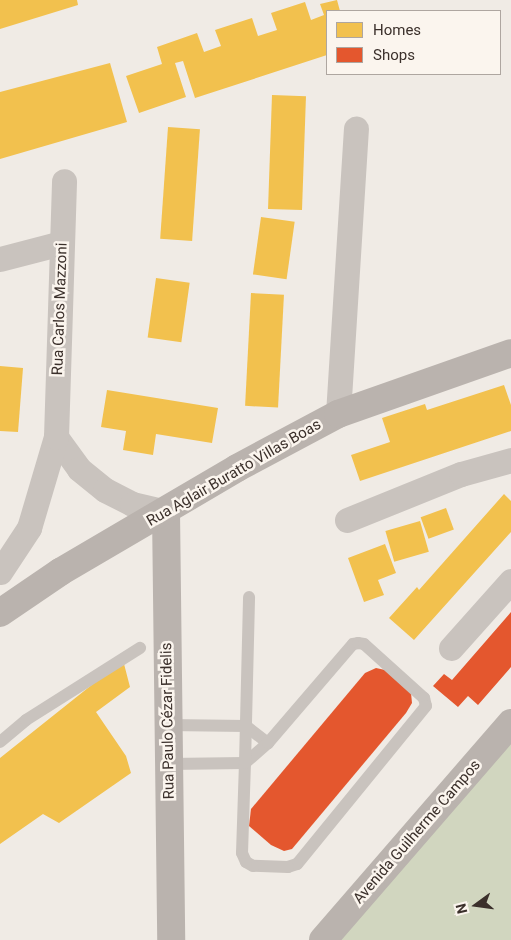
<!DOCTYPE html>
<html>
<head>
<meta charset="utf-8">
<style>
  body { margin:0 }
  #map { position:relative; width:511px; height:940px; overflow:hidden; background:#f0ebe5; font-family:Roboto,sans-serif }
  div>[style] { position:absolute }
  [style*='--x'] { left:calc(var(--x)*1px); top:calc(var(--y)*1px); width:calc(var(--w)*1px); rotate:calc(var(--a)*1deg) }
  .green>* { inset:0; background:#d1d6bf }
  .homes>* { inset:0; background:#f2c14e; transform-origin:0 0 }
  .shops>* { inset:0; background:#e4572e }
  .lane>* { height:12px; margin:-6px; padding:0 6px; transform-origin:6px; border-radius:6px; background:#c9c3be }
  .street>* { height:25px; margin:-12.5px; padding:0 12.5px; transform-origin:12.5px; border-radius:12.5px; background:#c9c3be }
  .secondary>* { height:28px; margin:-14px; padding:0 14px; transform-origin:14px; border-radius:14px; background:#bab3ae }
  span { translate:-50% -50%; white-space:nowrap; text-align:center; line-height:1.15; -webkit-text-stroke:5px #fbf5ee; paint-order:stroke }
  .street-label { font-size:15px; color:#3b302b }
  .legend { position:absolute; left:326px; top:10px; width:175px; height:65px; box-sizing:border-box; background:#fbf5ee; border:1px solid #aea6a0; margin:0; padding:6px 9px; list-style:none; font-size:15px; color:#3b302b }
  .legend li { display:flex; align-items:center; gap:10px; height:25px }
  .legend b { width:25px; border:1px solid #aea6a0 }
  .north { position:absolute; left:451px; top:880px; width:50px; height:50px; -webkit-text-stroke:4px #fbf5ee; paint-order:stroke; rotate:256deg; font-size:14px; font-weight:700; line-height:20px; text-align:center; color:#3b302b }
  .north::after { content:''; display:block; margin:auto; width:18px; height:22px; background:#3b302b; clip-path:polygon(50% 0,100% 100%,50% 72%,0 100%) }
</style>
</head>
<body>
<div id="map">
  <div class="green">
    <i style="clip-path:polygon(511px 734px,511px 940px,337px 940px)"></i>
  </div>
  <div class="homes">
    <i style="clip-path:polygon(0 0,77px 0,78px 5px,0 29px)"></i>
    <i style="clip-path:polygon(337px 0,340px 11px,327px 11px,327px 55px,195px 98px,183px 61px,175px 63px,186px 97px,139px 113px,126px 76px,162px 64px,157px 47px,197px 33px,204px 52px,221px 46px,215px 30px,252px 18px,258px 36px,277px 30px,271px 13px,305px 2px,311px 20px,324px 15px,320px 4px)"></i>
    <i style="clip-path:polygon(110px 63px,127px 122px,0 159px,0 92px)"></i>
    <i style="left:272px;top:95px;width:34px;height:114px;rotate:2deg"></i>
    <i style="left:168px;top:127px;width:32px;height:112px;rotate:4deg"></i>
    <i style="left:261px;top:217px;width:34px;height:58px;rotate:8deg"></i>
    <i style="left:156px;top:278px;width:34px;height:60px;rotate:8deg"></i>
    <i style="left:251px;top:293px;width:33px;height:113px;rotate:3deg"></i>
    <i style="clip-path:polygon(0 366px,23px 368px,18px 432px,0 431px)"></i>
    <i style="clip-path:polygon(504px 385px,511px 405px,511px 431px,360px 481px,351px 455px,390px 442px,382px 418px,425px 404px,427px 410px)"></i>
    <i style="clip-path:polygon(107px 390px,218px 408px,212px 443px,156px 434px,153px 455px,123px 450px,126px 431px,101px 427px)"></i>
    <i style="clip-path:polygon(504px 494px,511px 501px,511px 532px,414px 640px,389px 618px,417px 587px,419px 590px)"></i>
    <i style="left:446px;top:508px;width:23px;height:27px;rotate:70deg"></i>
    <i style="left:420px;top:521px;width:32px;height:36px;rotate:74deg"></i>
    <i style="clip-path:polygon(385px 544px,396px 573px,378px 580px,384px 595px,364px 602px,348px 558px)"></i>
    <i style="clip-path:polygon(123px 660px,130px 687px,96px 712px,126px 756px,131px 773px,59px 823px,43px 814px,0 844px,0 758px)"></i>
  </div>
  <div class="shops">
    <i style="clip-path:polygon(511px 612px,511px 667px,478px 705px,468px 696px,458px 707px,433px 686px,444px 674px,452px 680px)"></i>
    <i style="clip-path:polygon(376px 668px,385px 670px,411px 693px,412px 703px,406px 713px,292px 849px,284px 851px,271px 845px,249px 826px,251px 809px,365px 673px)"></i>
  </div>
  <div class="lane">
    <i style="--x:168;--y:725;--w:78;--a:0.7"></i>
    <i style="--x:246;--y:726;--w:28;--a:38"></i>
    <i style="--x:0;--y:742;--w:34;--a:-40"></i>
    <i style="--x:26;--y:720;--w:135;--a:-32.3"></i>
    <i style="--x:169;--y:764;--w:76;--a:-0.8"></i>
    <i style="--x:245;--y:763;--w:30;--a:-41"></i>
    <i style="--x:268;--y:743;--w:130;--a:-49.4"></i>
    <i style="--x:353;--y:644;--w:5;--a:-11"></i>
    <i style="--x:358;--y:643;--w:6;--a:9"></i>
    <i style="--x:364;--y:644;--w:81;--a:42"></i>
    <i style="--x:424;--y:698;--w:8;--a:76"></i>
    <i style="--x:426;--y:706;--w:204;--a:129.2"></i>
    <i style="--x:297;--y:864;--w:9;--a:162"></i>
    <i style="--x:288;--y:867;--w:35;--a:-178"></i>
    <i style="--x:253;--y:866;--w:8;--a:-150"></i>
    <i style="--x:246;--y:862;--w:10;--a:-114"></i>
    <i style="--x:242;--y:853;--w:90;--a:-88.1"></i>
    <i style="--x:245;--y:763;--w:166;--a:-88.6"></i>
  </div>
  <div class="street">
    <i style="--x:0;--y:259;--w:64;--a:-14.5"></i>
    <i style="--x:338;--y:414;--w:286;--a:-86.4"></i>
    <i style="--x:56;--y:437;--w:39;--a:54"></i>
    <i style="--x:79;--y:469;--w:33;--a:39"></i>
    <i style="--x:105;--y:490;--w:30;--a:27"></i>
    <i style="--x:132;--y:504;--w:35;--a:13"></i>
    <i style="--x:347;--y:520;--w:123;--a:-22"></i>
    <i style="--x:461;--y:474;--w:52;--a:-15.6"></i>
    <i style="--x:0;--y:572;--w:53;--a:-56.6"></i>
    <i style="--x:29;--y:528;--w:95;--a:-73.5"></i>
    <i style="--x:56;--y:437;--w:256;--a:-88.2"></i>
    <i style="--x:451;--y:648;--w:90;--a:-48.2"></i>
  </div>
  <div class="secondary">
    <i style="--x:166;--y:512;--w:428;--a:89.3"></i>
    <i style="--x:0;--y:613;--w:73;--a:-34.3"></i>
    <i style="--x:60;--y:572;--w:205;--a:-30.4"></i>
    <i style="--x:237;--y:468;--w:115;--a:-28.1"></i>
    <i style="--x:338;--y:414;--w:183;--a:-19.4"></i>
    <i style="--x:323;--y:940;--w:287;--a:-49.1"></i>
  </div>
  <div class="street-label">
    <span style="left:60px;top:309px;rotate:-88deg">Rua Carlos Mazzoni</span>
    <span style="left:234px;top:473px;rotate:-30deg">Rua Aglair Buratto Villas Boas</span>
    <span style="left:168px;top:721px;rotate:-91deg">Rua Paulo Cézar Fidelis</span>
    <span style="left:417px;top:832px;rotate:-49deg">Avenida Guilherme Campos</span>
  </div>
  <ul class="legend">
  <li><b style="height:14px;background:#f2c14e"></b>Homes</li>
  <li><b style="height:14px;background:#e4572e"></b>Shops</li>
  </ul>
  <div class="north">N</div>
</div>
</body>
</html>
